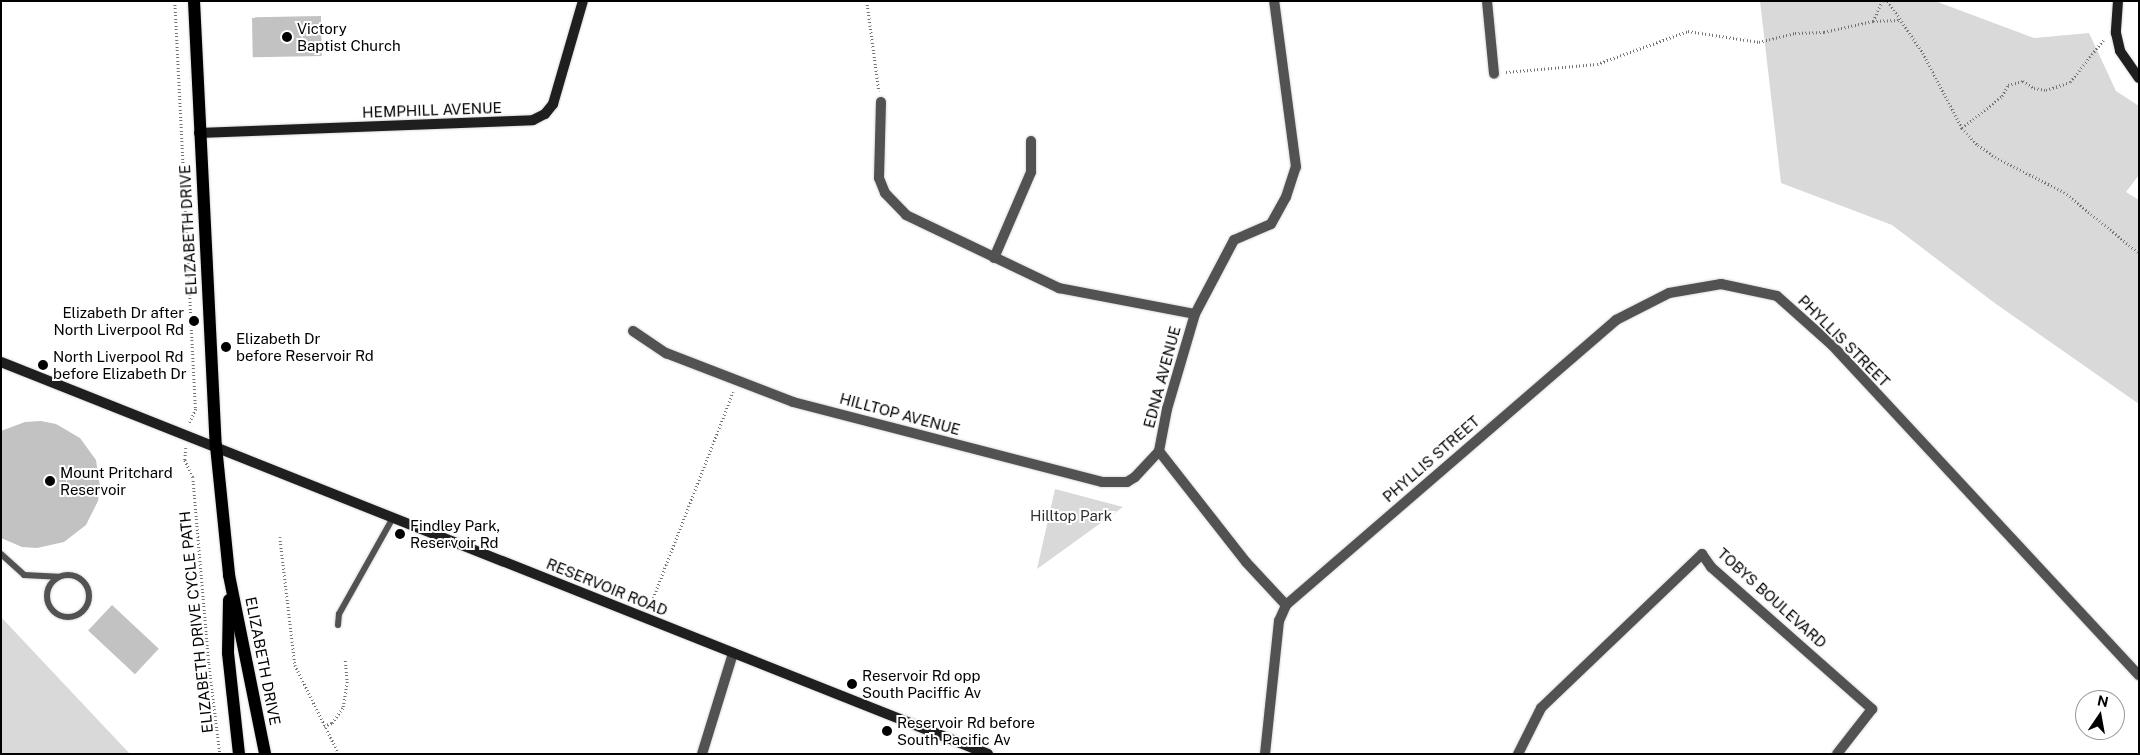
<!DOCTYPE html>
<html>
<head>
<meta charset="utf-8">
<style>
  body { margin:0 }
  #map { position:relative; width:2140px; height:755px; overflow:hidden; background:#fff; font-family:"Public Sans",sans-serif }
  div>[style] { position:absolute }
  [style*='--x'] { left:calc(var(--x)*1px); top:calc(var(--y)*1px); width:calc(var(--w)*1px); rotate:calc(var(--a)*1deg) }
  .green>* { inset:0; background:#d9d9d9 }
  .building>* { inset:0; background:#c2c2c2; transform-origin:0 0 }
  .path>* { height:2.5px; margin-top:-1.25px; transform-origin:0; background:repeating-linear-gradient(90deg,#747474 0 1px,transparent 0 3.5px) }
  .roads { filter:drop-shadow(0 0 1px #dbdbdb) drop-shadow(0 0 1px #dbdbdb) }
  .lane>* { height:6px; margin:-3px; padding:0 3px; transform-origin:3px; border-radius:3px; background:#525252 }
  .lane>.ring { margin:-3px; padding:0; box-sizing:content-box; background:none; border:6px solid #525252; border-radius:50% }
  .street>* { height:10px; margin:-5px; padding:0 5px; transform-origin:5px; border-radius:5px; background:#525252 }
  .secondary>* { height:10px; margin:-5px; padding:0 5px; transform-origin:5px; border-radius:5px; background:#1f1f1f }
  .primary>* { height:12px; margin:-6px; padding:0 6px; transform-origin:6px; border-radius:6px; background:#000 }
  .dots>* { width:14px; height:14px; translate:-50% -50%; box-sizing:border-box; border:2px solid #fff; border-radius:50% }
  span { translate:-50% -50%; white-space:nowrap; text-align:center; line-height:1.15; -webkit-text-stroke:4px #fff; paint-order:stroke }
  .poi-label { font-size:15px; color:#000 }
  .left { translate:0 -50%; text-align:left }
  .right { translate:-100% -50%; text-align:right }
  .street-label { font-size:15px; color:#000 }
  .park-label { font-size:15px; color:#303030 }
  .frame { position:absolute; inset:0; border:2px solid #000; pointer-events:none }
  .north { position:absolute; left:2075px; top:690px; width:50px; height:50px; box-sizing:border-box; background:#fff; border:1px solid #999; border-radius:50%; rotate:12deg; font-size:14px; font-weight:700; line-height:20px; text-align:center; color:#000 }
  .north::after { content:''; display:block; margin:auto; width:18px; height:22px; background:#000; clip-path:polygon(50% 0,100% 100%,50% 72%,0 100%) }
</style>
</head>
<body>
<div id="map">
  <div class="green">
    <i style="clip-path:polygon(1760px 1px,1935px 1px,2034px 38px,2089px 33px,2116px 91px,2139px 106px,2139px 175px,2126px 192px,2139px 200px,2139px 404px,1996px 304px,1892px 225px,1781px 183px)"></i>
    <i style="clip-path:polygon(1055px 489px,1123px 507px,1037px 569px)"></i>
    <i style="clip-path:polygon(1px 617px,130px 754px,1px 754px)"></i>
  </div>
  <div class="building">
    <i style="left:321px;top:16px;width:40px;height:69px;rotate:89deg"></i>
    <i style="clip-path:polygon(41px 421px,56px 424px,80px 438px,96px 460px,100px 487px,98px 501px,86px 525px,64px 542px,37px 548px,22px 547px,1px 538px,1px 431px,25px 422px)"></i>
    <i style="left:112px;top:605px;width:64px;height:35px;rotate:43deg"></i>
  </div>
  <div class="path">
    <i style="--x:175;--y:1;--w:409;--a:87.1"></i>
    <i style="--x:196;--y:409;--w:17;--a:114"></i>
    <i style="--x:867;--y:1;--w:91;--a:82.4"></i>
    <i style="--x:1888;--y:1;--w:63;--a:56.1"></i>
    <i style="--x:1923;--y:53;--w:85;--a:62.5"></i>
    <i style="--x:1962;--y:128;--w:23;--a:47"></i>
    <i style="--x:1978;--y:145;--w:21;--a:35"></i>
    <i style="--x:1995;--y:157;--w:77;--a:26.9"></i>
    <i style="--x:2064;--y:192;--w:97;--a:39.1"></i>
    <i style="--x:1873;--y:21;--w:22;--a:-66"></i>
    <i style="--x:1506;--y:72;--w:91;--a:-5"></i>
    <i style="--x:1597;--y:64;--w:97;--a:-19.9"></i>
    <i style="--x:1688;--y:31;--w:72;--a:8.8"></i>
    <i style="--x:1759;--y:42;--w:37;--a:-14"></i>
    <i style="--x:1795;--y:33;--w:29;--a:-2"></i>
    <i style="--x:1824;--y:32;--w:50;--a:-12.7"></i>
    <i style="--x:1873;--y:21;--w:27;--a:-2"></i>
    <i style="--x:1962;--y:128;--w:51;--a:-38.7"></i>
    <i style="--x:2002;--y:96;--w:13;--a:-61"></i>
    <i style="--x:2008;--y:85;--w:16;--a:-15"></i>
    <i style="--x:2023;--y:81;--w:13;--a:32"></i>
    <i style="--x:2034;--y:88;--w:12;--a:9"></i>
    <i style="--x:2046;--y:90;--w:25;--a:-18"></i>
    <i style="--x:2070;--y:82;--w:55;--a:-51.7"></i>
    <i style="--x:186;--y:448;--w:12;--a:95"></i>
    <i style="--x:185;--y:460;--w:19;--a:65"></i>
    <i style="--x:193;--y:477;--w:188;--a:85.1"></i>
    <i style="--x:209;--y:664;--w:91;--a:83"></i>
    <i style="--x:280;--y:537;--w:129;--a:83.3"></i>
    <i style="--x:295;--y:665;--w:99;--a:63.7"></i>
    <i style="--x:653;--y:598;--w:221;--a:-68.8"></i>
    <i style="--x:324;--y:726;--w:9;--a:-21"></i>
    <i style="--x:332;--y:723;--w:19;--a:-55"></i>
    <i style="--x:343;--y:707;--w:24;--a:-81"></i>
    <i style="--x:347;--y:683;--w:23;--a:-95"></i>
  </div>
  <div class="roads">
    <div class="lane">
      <i style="--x:1;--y:554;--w:31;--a:42"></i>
      <i style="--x:24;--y:575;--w:34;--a:3"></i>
      <i class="ring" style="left:47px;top:575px;width:36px;height:36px"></i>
      <i style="--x:338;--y:625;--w:11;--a:-85"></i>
      <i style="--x:339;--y:614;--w:112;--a:-60.7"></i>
    </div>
    <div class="street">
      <i style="--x:1487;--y:1;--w:73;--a:84.5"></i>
      <i style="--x:881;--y:102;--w:76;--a:91.5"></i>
      <i style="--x:879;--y:178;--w:16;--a:68"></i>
      <i style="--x:885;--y:193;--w:30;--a:46"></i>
      <i style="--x:906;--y:215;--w:170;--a:25.5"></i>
      <i style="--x:1059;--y:288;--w:138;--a:10.8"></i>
      <i style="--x:994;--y:258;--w:94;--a:-66.7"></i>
      <i style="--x:1031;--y:172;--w:31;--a:-90"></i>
      <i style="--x:633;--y:331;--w:40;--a:34"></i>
      <i style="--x:666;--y:353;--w:136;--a:21.1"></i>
      <i style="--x:793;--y:402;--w:319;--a:14.5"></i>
      <i style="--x:1102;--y:482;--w:25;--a:0"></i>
      <i style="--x:1127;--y:482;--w:9;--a:-32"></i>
      <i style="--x:1135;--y:477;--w:35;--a:-47"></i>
      <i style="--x:1286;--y:605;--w:436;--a:-40.8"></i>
      <i style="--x:1616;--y:320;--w:59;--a:-27"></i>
      <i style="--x:1669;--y:293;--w:53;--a:-9.8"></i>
      <i style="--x:1721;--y:284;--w:57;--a:12.1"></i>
      <i style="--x:1777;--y:296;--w:74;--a:41.7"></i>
      <i style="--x:1832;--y:345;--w:451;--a:47.1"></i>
      <i style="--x:702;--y:754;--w:106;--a:-72.9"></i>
      <i style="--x:1265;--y:754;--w:134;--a:-84"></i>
      <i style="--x:1279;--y:621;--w:17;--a:-66"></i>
      <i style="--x:1286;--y:605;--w:59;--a:-132.9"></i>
      <i style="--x:1246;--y:562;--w:141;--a:-128.1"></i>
      <i style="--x:1159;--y:451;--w:43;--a:-79.2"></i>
      <i style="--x:1167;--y:409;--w:99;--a:-73.6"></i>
      <i style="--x:1195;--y:314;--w:84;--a:-62.2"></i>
      <i style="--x:1234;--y:240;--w:40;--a:-23.4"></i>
      <i style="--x:1271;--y:224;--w:31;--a:-61"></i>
      <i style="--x:1286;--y:197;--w:32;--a:-72"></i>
      <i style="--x:1296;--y:167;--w:167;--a:-97.5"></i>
      <i style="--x:1518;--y:754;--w:51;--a:-63.4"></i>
      <i style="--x:1541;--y:708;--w:223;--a:-43.7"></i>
      <i style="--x:1702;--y:554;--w:16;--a:55"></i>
      <i style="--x:1711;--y:567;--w:215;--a:41.4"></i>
      <i style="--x:1872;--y:709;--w:57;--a:127.9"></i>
    </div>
    <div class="secondary">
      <i style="--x:2118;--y:1;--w:32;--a:94"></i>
      <i style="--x:2116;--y:33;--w:18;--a:77"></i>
      <i style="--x:2120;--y:51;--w:33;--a:55"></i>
      <i style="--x:199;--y:133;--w:334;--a:-2.2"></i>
      <i style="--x:533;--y:120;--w:13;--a:-27"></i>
      <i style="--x:545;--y:114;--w:13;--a:-51"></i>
      <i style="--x:553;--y:104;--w:107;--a:-73.8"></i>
      <i style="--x:1;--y:362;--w:1062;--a:21.66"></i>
    </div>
    <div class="primary">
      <i style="--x:194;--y:1;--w:446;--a:87.2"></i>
      <i style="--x:216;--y:446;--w:130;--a:84.2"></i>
      <i style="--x:229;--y:575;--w:183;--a:78.6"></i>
      <i style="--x:229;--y:600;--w:53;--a:91.1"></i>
      <i style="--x:228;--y:653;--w:102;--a:83.8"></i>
    </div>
  </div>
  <div class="dots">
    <i style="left:287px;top:37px;background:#000"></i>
    <i style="left:194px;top:321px;background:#000"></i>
    <i style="left:226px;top:347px;background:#000"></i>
    <i style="left:43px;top:365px;background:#000"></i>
    <i style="left:50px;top:481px;background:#000"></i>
    <i style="left:400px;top:534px;background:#000"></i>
    <i style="left:852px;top:684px;background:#000"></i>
    <i style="left:887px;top:731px;background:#000"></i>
  </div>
  <div class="poi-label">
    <span class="left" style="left:297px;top:37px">Victory<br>Baptist Church</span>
    <span class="right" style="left:184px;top:321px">Elizabeth Dr after<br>North Liverpool Rd</span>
    <span class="left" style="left:236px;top:347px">Elizabeth Dr<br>before Reservoir Rd</span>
    <span class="left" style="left:53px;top:365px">North Liverpool Rd<br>before Elizabeth Dr</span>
    <span class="left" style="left:60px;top:481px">Mount Pritchard<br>Reservoir</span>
    <span class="left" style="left:410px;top:534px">Findley Park,<br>Reservoir Rd</span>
    <span class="left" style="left:862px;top:684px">Reservoir Rd opp<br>South Paciffic Av</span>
    <span class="left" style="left:897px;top:731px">Reservoir Rd before<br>South Pacific Av</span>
  </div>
  <div class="street-label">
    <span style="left:432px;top:110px;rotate:-2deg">HEMPHILL AVENUE</span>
    <span style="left:188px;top:230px;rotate:-93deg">ELIZABETH DRIVE</span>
    <span style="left:1844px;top:341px;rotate:45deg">PHYLLIS STREET</span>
    <span style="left:1162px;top:377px;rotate:-75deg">EDNA AVENUE</span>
    <span style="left:900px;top:414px;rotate:15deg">HILLTOP AVENUE</span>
    <span style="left:1431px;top:459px;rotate:-41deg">PHYLLIS STREET</span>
    <span style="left:607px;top:587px;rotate:22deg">RESERVOIR ROAD</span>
    <span style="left:1772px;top:598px;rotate:42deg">TOBYS BOULEVARD</span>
    <span style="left:196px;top:622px;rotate:-96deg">ELIZABETH DRIVE CYCLE PATH</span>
    <span style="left:263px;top:661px;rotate:79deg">ELIZABETH DRIVE</span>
  </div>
  <div class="park-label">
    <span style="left:1071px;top:516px">Hilltop Park</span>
  </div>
  <div class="frame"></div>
  <div class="north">N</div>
</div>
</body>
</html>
